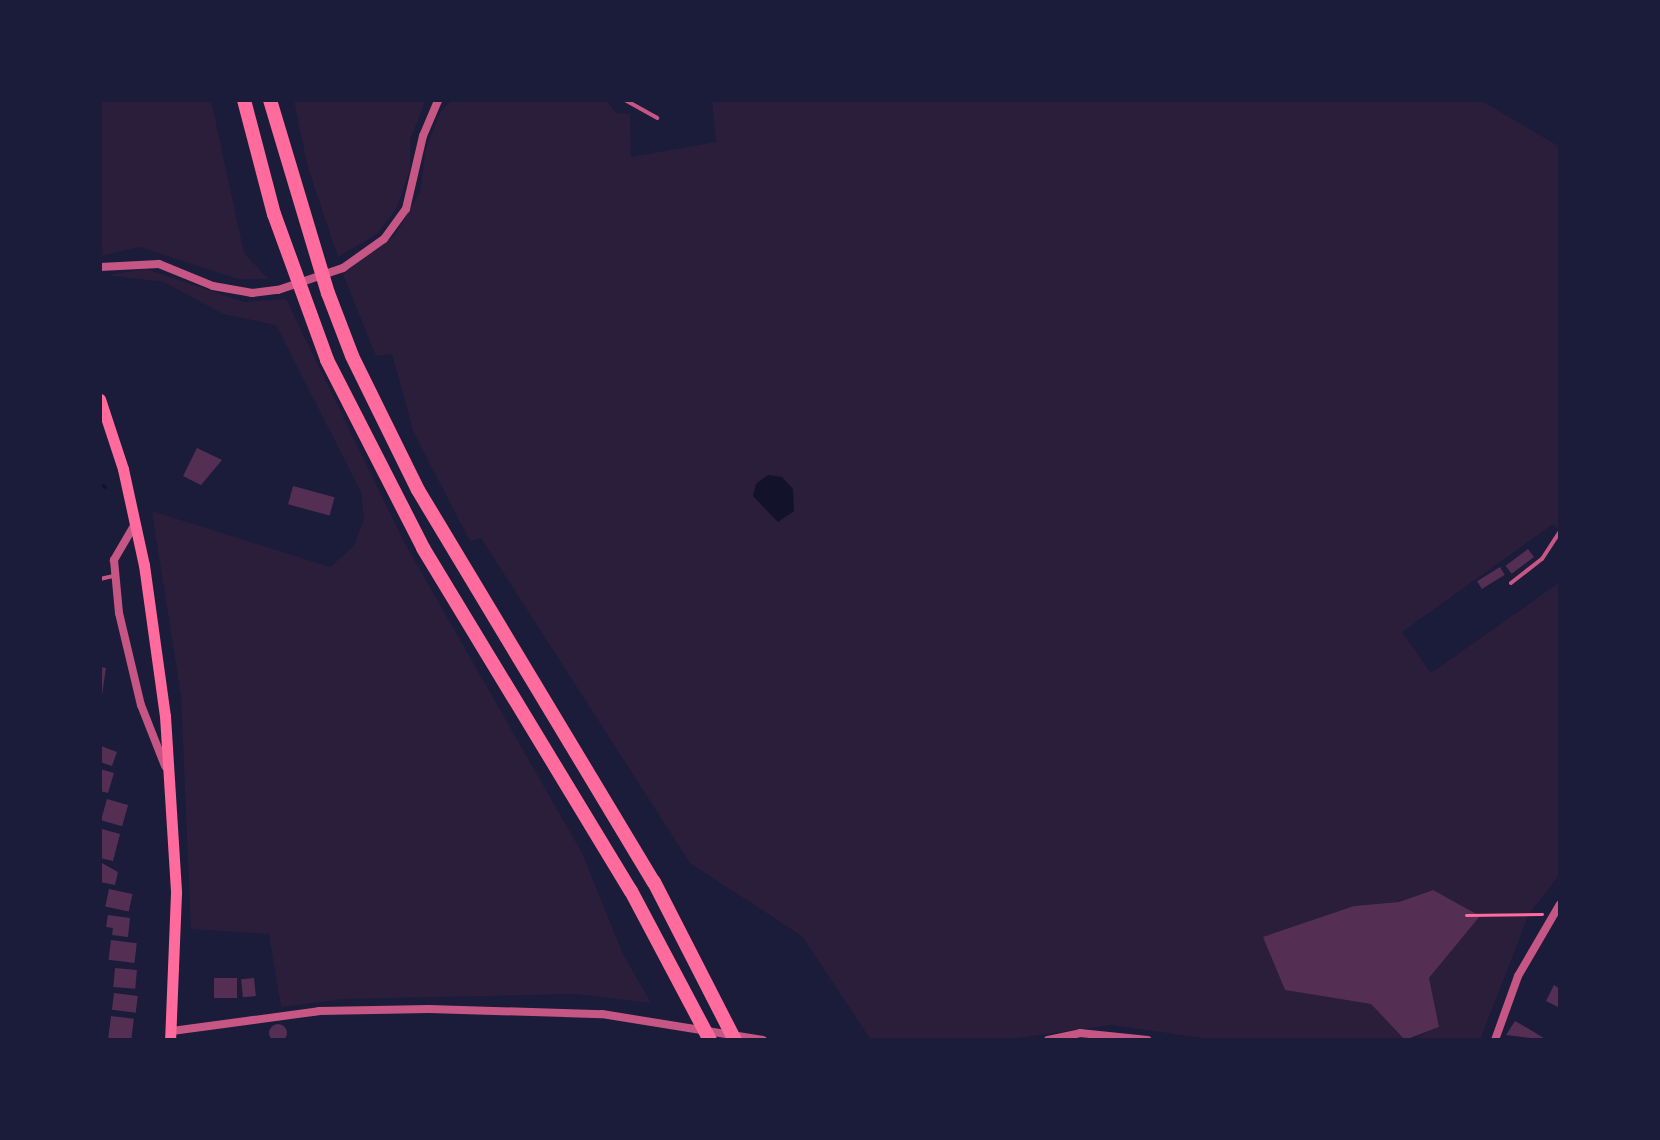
<!DOCTYPE html>
<html>
<head>
<meta charset="utf-8">
<style>
  body { margin:0 }
  #map { position:relative; width:1660px; height:1140px; overflow:hidden; background:#1b1b3a; font-family:"Exo 2",sans-serif }
  div>[style] { position:absolute }
  [style*='--x'] { left:calc(var(--x)*1px); top:calc(var(--y)*1px); width:calc(var(--w)*1px); rotate:calc(var(--a)*1deg) }
  .green>* { inset:0; background:#2a1e3b }
  .water>* { inset:0; background:#12122b }
  .stream>* { height:4px; margin:-2px; padding:0 2px; transform-origin:2px; border-radius:2px; background:#12122b }
  .building>* { inset:0; background:#542f53; transform-origin:0 0 }
  .round { border-radius:50% }
  .path>* { height:3px; margin:-1.5px; padding:0 1.5px; transform-origin:1.5px; border-radius:1.5px; background:#ff6b9d }
  .service>* { height:4px; margin:-2px; padding:0 2px; transform-origin:2px; border-radius:2px; background:#c65784 }
  .minor>* { height:8px; margin:-4px; padding:0 4px; transform-origin:4px; border-radius:4px; background:#c65784 }
  .secondary>* { height:11px; margin:-5.5px; padding:0 5.5px; transform-origin:5.5px; border-radius:5.5px; background:#ff6b9d }
  .trunk>* { height:14px; margin:-7px; padding:0 7px; transform-origin:7px; border-radius:7px; background:#ff6b9d }
  span { translate:-50% -50%; white-space:nowrap; text-align:center; line-height:1.15; -webkit-text-stroke:6px #1b1b3a; paint-order:stroke }
  .frame { position:absolute; inset:0; border:102px solid #1b1b3a; pointer-events:none }
</style>
</head>
<body>
<div id="map">
  <div class="green">
    <i style="clip-path:polygon(100px 100px,211px 100px,244px 253px,268px 279px,238px 279px,140px 247px,100px 256px)"></i>
    <i style="clip-path:polygon(294px 100px,426px 100px,410px 140px,410px 170px,396px 209px,377px 234px,338px 257px,308px 168px)"></i>
    <i style="clip-path:polygon(452px 100px,606px 100px,616px 113px,630px 114px,631px 157px,716px 142px,712px 100px,1480px 100px,1560px 147px,1560px 532px,1553px 524px,1402px 632px,1431px 673px,1560px 582px,1560px 874px,1529px 914px,1480px 1040px,1410px 1040px,1439px 1027px,1429px 978px,1480px 916px,1432px 890px,1399px 902px,1354px 906px,1264px 938px,1285px 990px,1371px 1004px,1405px 1040px,1217px 1040px,1111px 1025px,1003px 1040px,871px 1040px,802px 936px,690px 863px,481px 538px,470px 541px,414px 433px,392px 354px,376px 356px,343px 274px,395px 235px,420px 192px,426px 148px,441px 111px)"></i>
    <i style="clip-path:polygon(146px 269px,244px 302px,286px 299px,404px 542px,582px 853px,623px 954px,651px 1003px,575px 994px,344px 999px,281px 1007px,269px 934px,191px 929px,181px 696px,152px 511px,330px 567px,354px 546px,364px 519px,361px 492px,276px 325px,223px 314px,164px 282px,107px 275px)"></i>
  </div>
  <div class="water">
    <i style="clip-path:polygon(768px 475px,782px 477px,793px 489px,794px 511px,778px 522px,753px 496px,756px 484px)"></i>
  </div>
  <div class="stream">
    <i style="--x:100;--y:485;--w:5;--a:22"></i>
  </div>
  <div class="building">
    <i style="clip-path:polygon(197px 448px,222px 460px,201px 485px,183px 476px)"></i>
    <i style="left:293px;top:486px;width:43px;height:19px;rotate:15deg"></i>
    <i style="left:1528px;top:549px;width:10px;height:28px;rotate:53deg"></i>
    <i style="left:1500px;top:567px;width:9px;height:27px;rotate:58deg"></i>
    <i style="clip-path:polygon(100px 667px,106px 668px,102px 695px,100px 695px)"></i>
    <i style="clip-path:polygon(101px 746px,117px 752px,112px 766px,100px 762px)"></i>
    <i style="clip-path:polygon(100px 769px,114px 773px,108px 793px,100px 791px)"></i>
    <i style="left:107px;top:799px;width:22px;height:22px;rotate:16deg"></i>
    <i style="clip-path:polygon(102px 829px,120px 834px,113px 861px,100px 858px)"></i>
    <i style="clip-path:polygon(100px 862px,118px 872px,115px 885px,100px 882px)"></i>
    <i style="left:109px;top:889px;width:24px;height:18px;rotate:12deg"></i>
    <i style="clip-path:polygon(1433px 890px,1480px 916px,1429px 978px,1439px 1027px,1405px 1040px,1371px 1004px,1285px 990px,1263px 937px,1354px 906px,1399px 902px)"></i>
    <i style="clip-path:polygon(108px 915px,130px 918px,128px 937px,112px 935px,113px 928px,106px 927px)"></i>
    <i style="left:111px;top:940px;width:26px;height:20px;rotate:7deg"></i>
    <i style="left:115px;top:968px;width:22px;height:19px;rotate:5deg"></i>
    <i style="left:214px;top:978px;width:23px;height:20px"></i>
    <i style="left:254px;top:978px;width:18px;height:13px;rotate:84deg"></i>
    <i style="clip-path:polygon(1554px 985px,1560px 989px,1558px 1007px,1546px 1001px)"></i>
    <i style="left:114px;top:993px;width:24px;height:17px;rotate:7deg"></i>
    <i style="left:111px;top:1016px;width:23px;height:22px;rotate:7deg"></i>
    <i style="clip-path:polygon(1515px 1021px,1529px 1029px,1547px 1040px,1506px 1035px)"></i>
    <i class="round" style="left:269px;top:1024px;width:18px;height:18px"></i>
  </div>
  <div class="path">
    <i style="--x:1466;--y:915;--w:76;--a:-0.8"></i>
  </div>
  <div class="service">
    <i style="--x:625;--y:100;--w:37;--a:29"></i>
    <i style="--x:100;--y:579;--w:13;--a:-13"></i>
    <i style="--x:1511;--y:583;--w:39;--a:-38"></i>
    <i style="--x:1542;--y:559;--w:33;--a:-57"></i>
  </div>
  <div class="minor">
    <i style="--x:100;--y:267;--w:59;--a:-2.9"></i>
    <i style="--x:159;--y:264;--w:58;--a:22.2"></i>
    <i style="--x:213;--y:286;--w:40;--a:10"></i>
    <i style="--x:252;--y:293;--w:26;--a:-7"></i>
    <i style="--x:278;--y:290;--w:69;--a:-18.7"></i>
    <i style="--x:343;--y:268;--w:50;--a:-35.3"></i>
    <i style="--x:384;--y:239;--w:37;--a:-54"></i>
    <i style="--x:406;--y:209;--w:75;--a:-76.9"></i>
    <i style="--x:423;--y:136;--w:39;--a:-67"></i>
    <i style="--x:135;--y:524;--w:42;--a:120.3"></i>
    <i style="--x:114;--y:560;--w:53;--a:84.6"></i>
    <i style="--x:119;--y:613;--w:95;--a:76.6"></i>
    <i style="--x:141;--y:705;--w:66;--a:68.5"></i>
    <i style="--x:172;--y:1031;--w:148;--a:-7.7"></i>
    <i style="--x:319;--y:1011;--w:110;--a:-1"></i>
    <i style="--x:429;--y:1009;--w:173;--a:1.7"></i>
    <i style="--x:602;--y:1014;--w:163;--a:9.2"></i>
    <i style="--x:1048;--y:1040;--w:33;--a:-12"></i>
    <i style="--x:1080;--y:1033;--w:68;--a:5.9"></i>
    <i style="--x:1495;--y:1040;--w:68;--a:-70.2"></i>
    <i style="--x:1518;--y:976;--w:83;--a:-59.7"></i>
  </div>
  <div class="secondary">
    <i style="--x:100;--y:399;--w:74;--a:71.8"></i>
    <i style="--x:123;--y:469;--w:98;--a:77.7"></i>
    <i style="--x:144;--y:565;--w:152;--a:82.1"></i>
    <i style="--x:165;--y:716;--w:177;--a:86.4"></i>
    <i style="--x:176;--y:893;--w:147;--a:92.3"></i>
  </div>
  <div class="trunk">
    <i style="--x:244;--y:100;--w:118;--a:75.3"></i>
    <i style="--x:274;--y:214;--w:155;--a:70"></i>
    <i style="--x:327;--y:360;--w:211;--a:62.9"></i>
    <i style="--x:423;--y:548;--w:401;--a:58.8"></i>
    <i style="--x:631;--y:891;--w:169;--a:62.1"></i>
    <i style="--x:270;--y:100;--w:202;--a:73.3"></i>
    <i style="--x:328;--y:293;--w:67;--a:69.1"></i>
    <i style="--x:352;--y:356;--w:149;--a:63.8"></i>
    <i style="--x:418;--y:490;--w:458;--a:59"></i>
    <i style="--x:654;--y:882;--w:178;--a:62.9"></i>
  </div>
  <div class="frame"></div>
</div>
</body>
</html>
